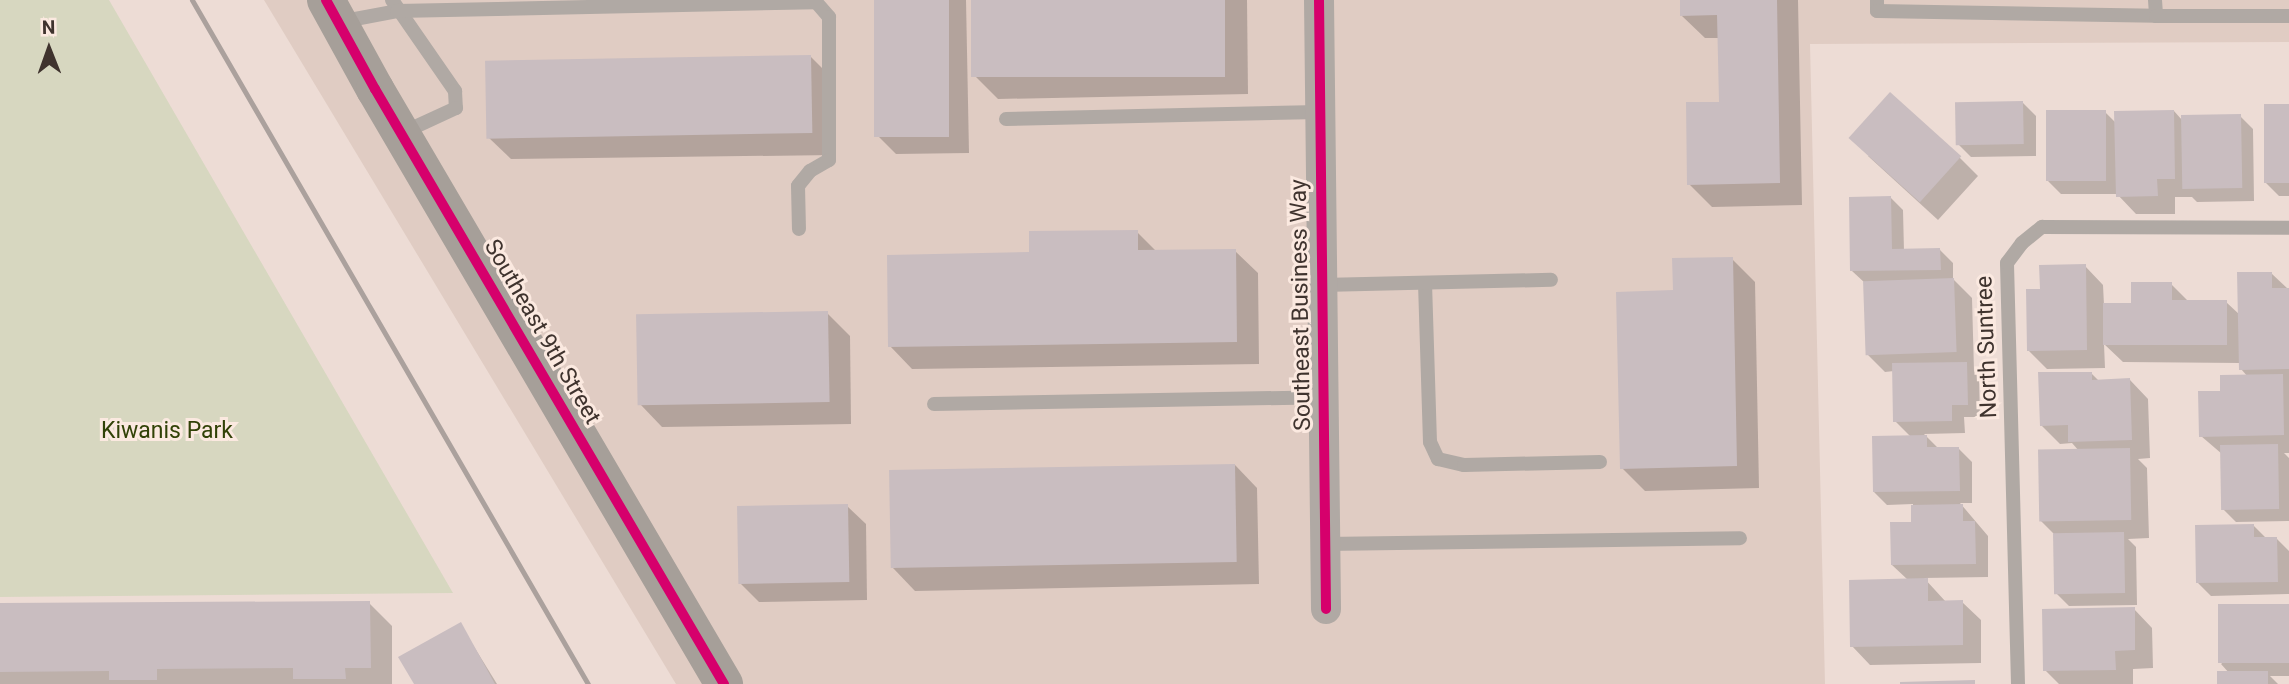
<!DOCTYPE html>
<html>
<head>
<meta charset="utf-8">
<style>
  body { margin:0 }
  #map { position:relative; width:2289px; height:684px; overflow:hidden; background:#eddcd5; font-family:Roboto,sans-serif }
  div>[style] { position:absolute }
  [style*='--x'] { left:calc(var(--x)*1px); top:calc(var(--y)*1px); width:calc(var(--w)*1px); rotate:calc(var(--a)*1deg) }
  .industrial>* { inset:0; background:#e0ccc3 }
  .green>* { inset:0; background:#d7d7c0 }
  .shadow>* { inset:0; background:#0003 }
  .building>* { inset:0; background:#c9bdc0; transform-origin:0 0 }
  .lane>* { height:14px; margin:-7px; padding:0 7px; transform-origin:7px; border-radius:7px; background:#b0a9a4 }
  .street>* { height:30px; margin:-15px; padding:0 15px; transform-origin:15px; border-radius:15px; background:#b0a9a4 }
  .secondary>* { height:38px; margin:-19px; padding:0 19px; transform-origin:19px; border-radius:19px; background:#a69f99 }
  .rail>* { height:5px; margin:-2.5px; padding:0 2.5px; transform-origin:2.5px; border-radius:2.5px; background:#aba19d }
  .cycleway>* { height:10px; margin:-5px; padding:0 5px; transform-origin:5px; border-radius:5px; background:#d6006c }
  span { translate:-50% -50%; white-space:nowrap; text-align:center; line-height:1.15; -webkit-text-stroke:6px #fbe9e0; paint-order:stroke }
  .street-label { font-size:23px; color:#3f332e }
  .park-label { font-size:23px; color:#314207 }
  .north { position:absolute; left:14px; top:14px; width:70px; height:70px; -webkit-text-stroke:5px #fbe9e0; paint-order:stroke; rotate:359deg; font-size:19px; font-weight:700; line-height:28px; text-align:center; color:#3f332e }
  .north::after { content:''; display:block; margin:auto; width:24px; height:32px; background:#3f332e; clip-path:polygon(50% 0,100% 100%,50% 72%,0 100%) }
</style>
</head>
<body>
<div id="map">
  <div class="industrial">
    <i style="clip-path:polygon(264px 0,2289px 0,2289px 42px,1810px 44px,1825px 684px,676px 684px)"></i>
  </div>
  <div class="green">
    <i style="clip-path:polygon(0 0,109px 0,453px 593px,0 597px)"></i>
  </div>
  <div class="shadow">
    <i style="clip-path:polygon(875px 0,966px 0,969px 153px,896px 154px,878px 136px)"></i>
    <i style="clip-path:polygon(973px 0,1247px 0,1248px 94px,998px 99px,975px 76px)"></i>
    <i style="clip-path:polygon(1682px 0,1798px 0,1802px 205px,1712px 207px,1689px 184px,1721px 103px,1719px 38px,1705px 38px,1682px 16px)"></i>
    <i style="clip-path:polygon(811px 57px,833px 79px,834px 155px,511px 159px,488px 137px)"></i>
    <i style="clip-path:polygon(2023px 103px,2036px 116px,2036px 156px,1971px 157px,1958px 144px)"></i>
    <i style="clip-path:polygon(2289px 106px,2289px 196px,2279px 196px,2266px 183px)"></i>
    <i style="clip-path:polygon(2174px 111px,2182px 120px,2240px 116px,2253px 129px,2254px 201px,2197px 202px,2192px 197px,2175px 197px,2175px 214px,2136px 214px,2117px 194px,2061px 194px,2048px 181px,2105px 112px,2116px 123px)"></i>
    <i style="clip-path:polygon(1868px 156px,1960px 158px,1978px 176px,1938px 220px)"></i>
    <i style="clip-path:polygon(1890px 197px,1903px 210px,1904px 251px,1940px 250px,1953px 263px,1953px 279px,1972px 298px,1974px 371px,1979px 377px,1980px 417px,1964px 417px,1965px 433px,1924px 434px,1939px 449px,1959px 449px,1972px 462px,1972px 503px,1960px 503px,1988px 536px,1988px 577px,1924px 578px,1946px 602px,1962px 602px,1981px 620px,1981px 663px,1870px 665px,1852px 646px,1908px 580px,1892px 565px,1913px 524px,1913px 504px,1887px 505px,1874px 492px,1911px 437px,1895px 421px,1894px 371px,1885px 372px,1866px 353px,1865px 283px,1852px 271px)"></i>
    <i style="clip-path:polygon(1137px 232px,1157px 252px,1235px 251px,1258px 273px,1259px 364px,912px 369px,890px 346px,1031px 254px)"></i>
    <i style="clip-path:polygon(1732px 259px,1755px 282px,1759px 488px,1645px 491px,1622px 468px,1675px 292px)"></i>
    <i style="clip-path:polygon(2085px 266px,2103px 285px,2104px 305px,2133px 305px,2171px 284px,2189px 302px,2226px 302px,2240px 315px,2271px 273px,2289px 290px,2289px 453px,2284px 453px,2289px 458px,2289px 521px,2236px 522px,2223px 509px,2222px 454px,2201px 436px,2222px 393px,2248px 377px,2241px 369px,2240px 363px,2123px 362px,2104px 344px,2105px 368px,2047px 369px,2029px 351px,2041px 291px)"></i>
    <i style="clip-path:polygon(827px 313px,850px 336px,851px 424px,662px 427px,640px 404px)"></i>
    <i style="clip-path:polygon(2091px 373px,2099px 381px,2130px 380px,2148px 399px,2150px 458px,2138px 459px,2147px 468px,2149px 538px,2128px 539px,2136px 547px,2137px 605px,2069px 606px,2056px 593px,2055px 535px,2041px 521px,2079px 451px,2072px 443px,2060px 444px,2041px 425px)"></i>
    <i style="clip-path:polygon(1235px 465px,1257px 488px,1259px 584px,915px 591px,893px 568px)"></i>
    <i style="clip-path:polygon(847px 506px,866px 524px,867px 600px,759px 602px,740px 583px)"></i>
    <i style="clip-path:polygon(2253px 525px,2267px 539px,2277px 539px,2289px 551px,2289px 594px,2211px 596px,2198px 583px)"></i>
    <i style="clip-path:polygon(369px 603px,392px 626px,392px 684px,0 684px,0 605px)"></i>
    <i style="clip-path:polygon(2289px 606px,2289px 676px,2270px 676px,2278px 684px,2219px 684px,2230px 674px,2221px 664px)"></i>
    <i style="clip-path:polygon(2134px 609px,2152px 628px,2153px 668px,2133px 669px,2133px 684px,2158px 684px,2059px 684px,2045px 670px)"></i>
    <i style="clip-path:polygon(460px 624px,497px 684px,416px 684px)"></i>
  </div>
  <div class="building">
    <i style="left:874px;top:0;width:75px;height:137px"></i>
    <i style="left:971px;top:0;width:254px;height:77px"></i>
    <i style="clip-path:polygon(1680px 0,1777px 0,1780px 183px,1687px 185px,1686px 102px,1719px 102px,1717px 15px,1680px 16px)"></i>
    <i style="left:811px;top:55px;width:78px;height:326px;rotate:89deg"></i>
    <i style="left:1890px;top:92px;width:96px;height:62px;rotate:42deg"></i>
    <i style="left:2023px;top:101px;width:43px;height:68px;rotate:89deg"></i>
    <i style="left:2289px;top:104px;width:79px;height:25px;rotate:90deg"></i>
    <i style="left:2106px;top:110px;width:71px;height:60px;rotate:90deg"></i>
    <i style="clip-path:polygon(2174px 110px,2175px 179px,2157px 179px,2158px 196px,2116px 197px,2114px 111px)"></i>
    <i style="left:2241px;top:114px;width:74px;height:60px;rotate:89deg"></i>
    <i style="clip-path:polygon(1891px 196px,1892px 249px,1940px 248px,1941px 270px,1850px 271px,1849px 197px)"></i>
    <i style="clip-path:polygon(1138px 230px,1138px 250px,1236px 249px,1237px 342px,888px 347px,887px 255px,1029px 252px,1029px 231px)"></i>
    <i style="clip-path:polygon(1733px 257px,1737px 466px,1620px 469px,1616px 292px,1673px 290px,1672px 258px)"></i>
    <i style="clip-path:polygon(2086px 264px,2087px 350px,2027px 351px,2026px 289px,2040px 289px,2039px 265px)"></i>
    <i style="clip-path:polygon(2237px 272px,2272px 272px,2272px 288px,2289px 288px,2289px 369px,2239px 370px)"></i>
    <i style="left:1954px;top:278px;width:74px;height:91px;rotate:88deg"></i>
    <i style="clip-path:polygon(2131px 282px,2172px 282px,2172px 300px,2227px 300px,2227px 345px,2103px 345px,2103px 303px,2131px 303px)"></i>
    <i style="left:828px;top:311px;width:91px;height:192px;rotate:89deg"></i>
    <i style="clip-path:polygon(1967px 362px,1968px 405px,1952px 405px,1952px 421px,1893px 422px,1892px 363px)"></i>
    <i style="clip-path:polygon(2038px 372px,2092px 372px,2092px 380px,2130px 378px,2132px 440px,2068px 442px,2068px 425px,2040px 426px)"></i>
    <i style="clip-path:polygon(2283px 374px,2284px 435px,2199px 437px,2198px 391px,2220px 391px,2220px 375px)"></i>
    <i style="clip-path:polygon(1927px 435px,1927px 447px,1959px 447px,1960px 491px,1873px 492px,1872px 436px)"></i>
    <i style="left:2278px;top:444px;width:65px;height:58px;rotate:89deg"></i>
    <i style="left:2130px;top:448px;width:72px;height:92px;rotate:89deg"></i>
    <i style="left:1235px;top:464px;width:98px;height:346px;rotate:89deg"></i>
    <i style="left:848px;top:504px;width:78px;height:111px;rotate:89deg"></i>
    <i style="clip-path:polygon(1963px 504px,1963px 521px,1975px 521px,1976px 564px,1891px 565px,1890px 522px,1911px 522px,1911px 505px)"></i>
    <i style="clip-path:polygon(2254px 524px,2254px 537px,2277px 537px,2278px 582px,2196px 583px,2195px 525px)"></i>
    <i style="left:2124px;top:532px;width:61px;height:71px;rotate:89deg"></i>
    <i style="clip-path:polygon(1928px 578px,1928px 601px,1963px 600px,1963px 645px,1850px 647px,1849px 580px)"></i>
    <i style="clip-path:polygon(370px 601px,371px 668px,345px 668px,346px 679px,293px 679px,293px 668px,157px 669px,157px 680px,109px 680px,109px 671px,0 672px,0 603px)"></i>
    <i style="left:2289px;top:604px;width:59px;height:71px;rotate:90deg"></i>
    <i style="clip-path:polygon(2135px 607px,2135px 650px,2115px 651px,2116px 670px,2043px 671px,2042px 609px)"></i>
    <i style="clip-path:polygon(461px 622px,495px 684px,414px 684px,398px 657px)"></i>
    <i style="left:2268px;top:671px;width:13px;height:51px;rotate:90deg"></i>
    <i style="clip-path:polygon(1975px 680px,1975px 684px,1900px 684px,1900px 682px)"></i>
  </div>
  <div class="lane">
    <i style="--x:392;--y:0;--w:111;--a:55.3"></i>
    <i style="--x:455;--y:91;--w:17;--a:87"></i>
    <i style="--x:456;--y:108;--w:60;--a:155.2"></i>
    <i style="--x:1877;--y:0;--w:11;--a:90"></i>
    <i style="--x:1877;--y:11;--w:279;--a:1"></i>
    <i style="--x:2155;--y:0;--w:16;--a:86"></i>
    <i style="--x:2156;--y:16;--w:133;--a:0"></i>
    <i style="--x:339;--y:22;--w:59;--a:-10.7"></i>
    <i style="--x:397;--y:11;--w:419;--a:-1.2"></i>
    <i style="--x:816;--y:2;--w:20;--a:49"></i>
    <i style="--x:829;--y:17;--w:143;--a:90"></i>
    <i style="--x:829;--y:160;--w:22;--a:150"></i>
    <i style="--x:810;--y:171;--w:19;--a:129"></i>
    <i style="--x:798;--y:186;--w:43;--a:88.7"></i>
    <i style="--x:1006;--y:119;--w:313;--a:-1.3"></i>
    <i style="--x:1425;--y:283;--w:159;--a:88.2"></i>
    <i style="--x:1430;--y:442;--w:19;--a:65"></i>
    <i style="--x:1438;--y:459;--w:27;--a:13"></i>
    <i style="--x:1464;--y:465;--w:136;--a:-1.3"></i>
    <i style="--x:1322;--y:285;--w:229;--a:-1.3"></i>
    <i style="--x:934;--y:404;--w:390;--a:-1"></i>
    <i style="--x:1325;--y:544;--w:415;--a:-0.8"></i>
    <i style="--x:2018;--y:684;--w:421;--a:-91.5"></i>
    <i style="--x:2007;--y:263;--w:25;--a:-53"></i>
    <i style="--x:2022;--y:243;--w:26;--a:-39"></i>
    <i style="--x:2042;--y:227;--w:247;--a:0.2"></i>
  </div>
  <div class="street">
    <i style="--x:1319;--y:0;--w:609;--a:89.34"></i>
  </div>
  <div class="secondary">
    <i style="--x:326;--y:0;--w:102;--a:61.2"></i>
    <i style="--x:375;--y:89;--w:690;--a:59.61"></i>
  </div>
  <div class="rail">
    <i style="--x:192;--y:0;--w:790;--a:59.93"></i>
  </div>
  <div class="cycleway">
    <i style="--x:326;--y:0;--w:102;--a:61.2"></i>
    <i style="--x:375;--y:89;--w:690;--a:59.61"></i>
    <i style="--x:1319;--y:0;--w:609;--a:89.34"></i>
  </div>
  <div class="street-label">
    <span style="left:1301px;top:305px;rotate:-91deg">Southeast Business Way</span>
    <span style="left:542px;top:332px;rotate:60deg">Southeast 9th Street</span>
    <span style="left:1987px;top:347px;rotate:-92deg">North Suntree</span>
  </div>
  <div class="park-label">
    <span style="left:167px;top:431px">Kiwanis Park</span>
  </div>
  <div class="north">N</div>
</div>
</body>
</html>
